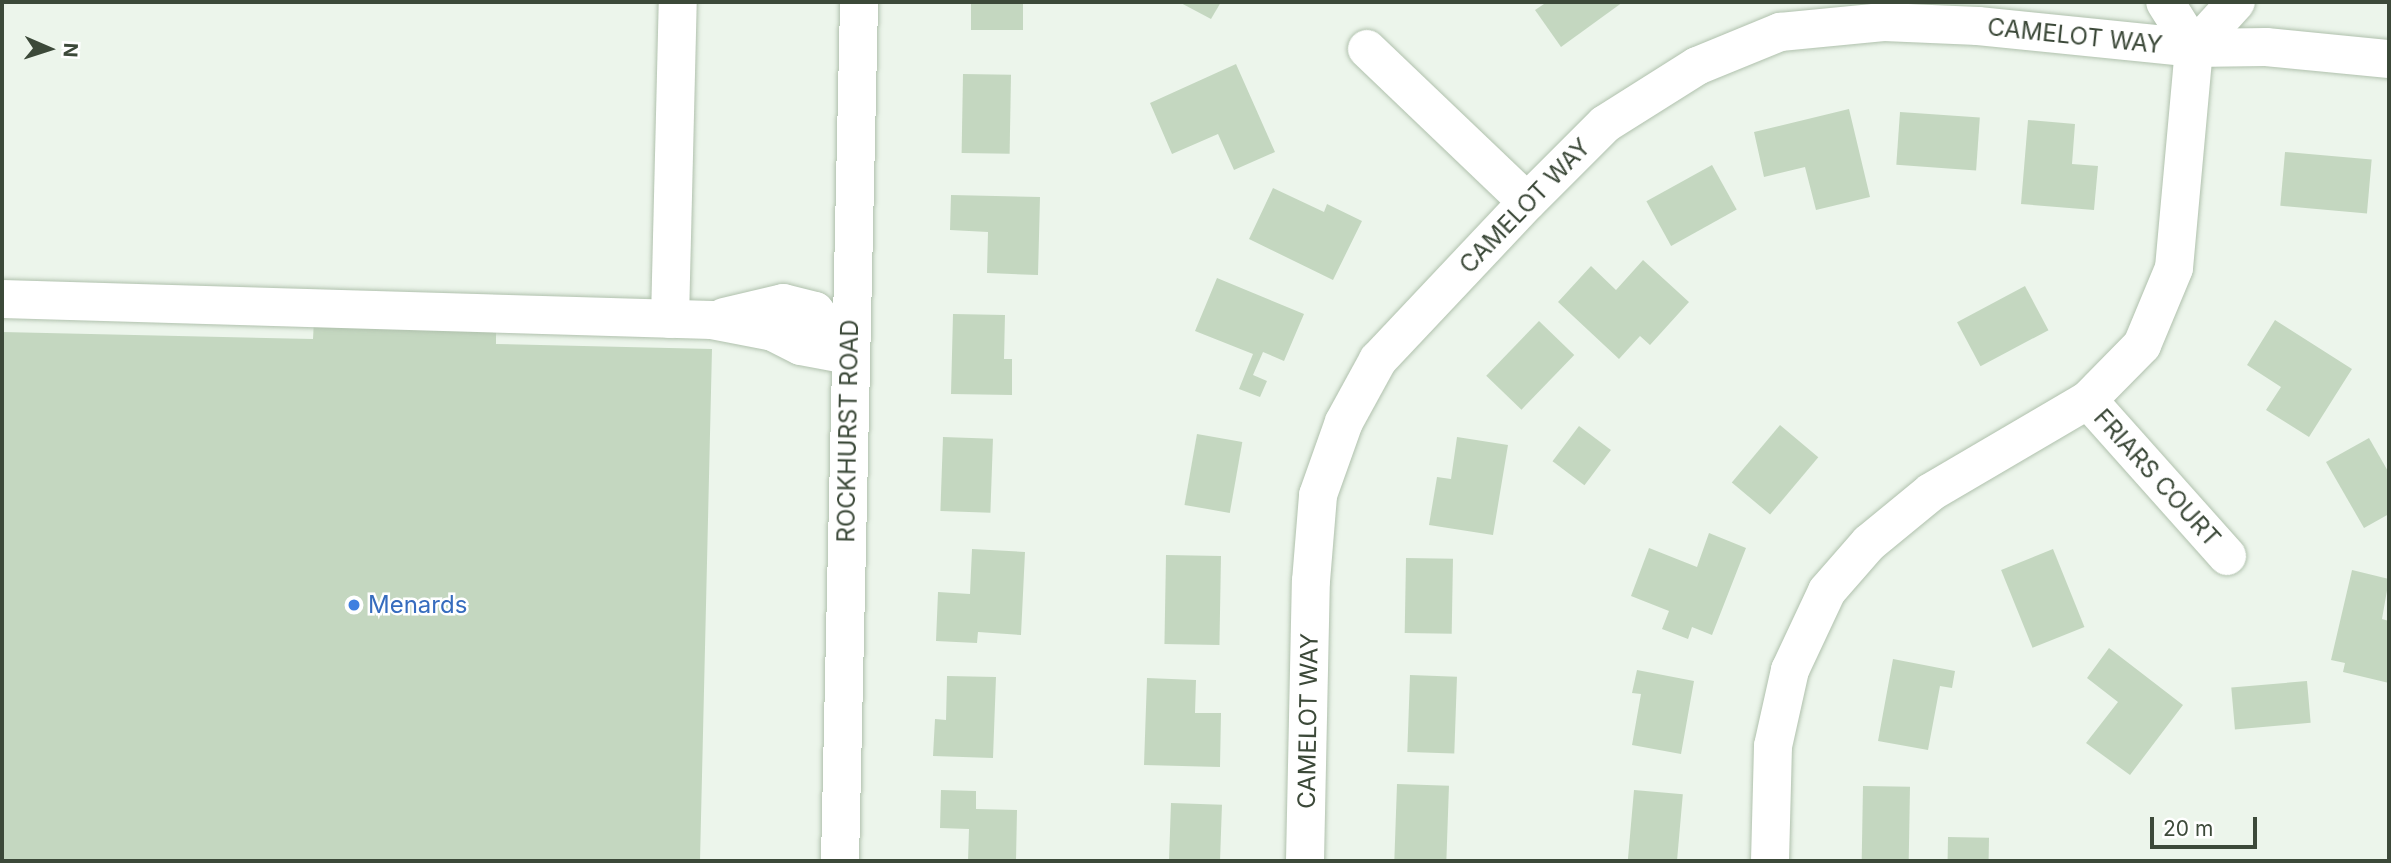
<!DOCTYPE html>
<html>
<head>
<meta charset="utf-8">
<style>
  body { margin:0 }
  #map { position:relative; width:2391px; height:863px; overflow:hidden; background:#ecf5eb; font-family:Inter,sans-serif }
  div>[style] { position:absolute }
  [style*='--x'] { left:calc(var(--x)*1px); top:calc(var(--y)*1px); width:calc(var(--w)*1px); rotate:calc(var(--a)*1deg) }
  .building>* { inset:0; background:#c4d7c0; transform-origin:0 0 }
  .roads { filter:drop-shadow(0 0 2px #b0c1ad) drop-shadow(0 0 2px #b0c1ad) }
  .minor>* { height:38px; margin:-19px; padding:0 19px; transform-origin:19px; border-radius:19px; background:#fff }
  .dots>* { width:19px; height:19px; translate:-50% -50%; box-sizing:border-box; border:4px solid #fff; border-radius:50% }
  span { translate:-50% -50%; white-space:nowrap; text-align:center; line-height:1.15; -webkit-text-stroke:5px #fff; paint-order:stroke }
  .street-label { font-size:24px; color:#3c4939 }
  .shop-label { font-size:24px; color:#366cbe }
  .left { translate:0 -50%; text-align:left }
  .frame { position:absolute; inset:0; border:4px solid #3c4939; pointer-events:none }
  .north { position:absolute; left:14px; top:14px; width:70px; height:70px; -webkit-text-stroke:5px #fff; paint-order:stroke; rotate:93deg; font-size:19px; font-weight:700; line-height:28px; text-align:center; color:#3c4939 }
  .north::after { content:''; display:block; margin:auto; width:24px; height:32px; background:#3c4939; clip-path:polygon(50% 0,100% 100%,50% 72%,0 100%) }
  .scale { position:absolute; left:2150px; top:817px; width:107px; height:32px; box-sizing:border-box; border:4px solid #3c4939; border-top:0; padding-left:9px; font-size:21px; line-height:24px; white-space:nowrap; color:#3c4939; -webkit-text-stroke:5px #fff; paint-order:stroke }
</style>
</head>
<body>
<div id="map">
  <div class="building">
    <i style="left:971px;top:2px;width:52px;height:28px"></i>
    <i style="clip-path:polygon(1179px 2px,1221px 2px,1211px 19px)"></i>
    <i style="clip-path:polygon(1547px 2px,1623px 2px,1561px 47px,1535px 10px)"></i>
    <i style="clip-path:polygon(1236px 64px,1275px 152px,1234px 170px,1218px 134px,1172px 154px,1150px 103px)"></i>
    <i style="left:963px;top:74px;width:48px;height:79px;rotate:1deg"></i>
    <i style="clip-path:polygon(1849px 109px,1870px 197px,1816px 210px,1805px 167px,1764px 177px,1754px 132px)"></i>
    <i style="left:1900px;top:112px;width:80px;height:53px;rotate:4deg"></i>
    <i style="clip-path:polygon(2028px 120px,2075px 124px,2072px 164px,2098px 166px,2094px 210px,2021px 204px)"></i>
    <i style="left:2285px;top:152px;width:87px;height:54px;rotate:5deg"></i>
    <i style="left:1712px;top:165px;width:51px;height:75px;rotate:61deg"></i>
    <i style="clip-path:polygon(1273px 188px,1324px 212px,1327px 204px,1362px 221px,1333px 280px,1249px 239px)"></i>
    <i style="clip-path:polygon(951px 195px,1040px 197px,1038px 275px,987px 273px,988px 232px,950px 230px)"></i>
    <i style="clip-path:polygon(1643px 260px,1689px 302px,1650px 345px,1640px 336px,1619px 359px,1558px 302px,1591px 266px,1616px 290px)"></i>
    <i style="clip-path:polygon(1217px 278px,1304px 314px,1284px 361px,1263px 352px,1253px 375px,1267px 381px,1260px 397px,1239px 389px,1253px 354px,1195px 331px)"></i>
    <i style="left:2025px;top:286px;width:50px;height:77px;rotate:62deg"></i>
    <i style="clip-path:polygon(953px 314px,1005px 315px,1004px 359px,1012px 359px,1012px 395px,951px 394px)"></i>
    <i style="clip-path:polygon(314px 320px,496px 324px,496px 344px,712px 349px,700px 861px,2px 861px,2px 332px,313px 339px)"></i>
    <i style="clip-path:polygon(2275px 320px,2352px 369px,2309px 437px,2266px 410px,2281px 387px,2247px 365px)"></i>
    <i style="left:1539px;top:321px;width:49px;height:76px;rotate:44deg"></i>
    <i style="left:1780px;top:425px;width:50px;height:75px;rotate:40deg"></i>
    <i style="left:1579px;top:426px;width:40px;height:44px;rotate:37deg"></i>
    <i style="left:1197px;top:434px;width:46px;height:72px;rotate:10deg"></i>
    <i style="left:943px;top:437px;width:50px;height:74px;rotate:2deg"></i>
    <i style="clip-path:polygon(1457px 437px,1508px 445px,1493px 535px,1429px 525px,1437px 477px,1451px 479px)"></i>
    <i style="clip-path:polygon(2369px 438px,2389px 473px,2389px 514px,2364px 528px,2326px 462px)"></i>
    <i style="clip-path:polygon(1709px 533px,1746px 548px,1712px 635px,1692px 627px,1688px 639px,1662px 629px,1669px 611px,1631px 596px,1649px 548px,1697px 567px)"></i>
    <i style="clip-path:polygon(972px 549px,1025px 552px,1021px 635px,978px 632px,977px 643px,936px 641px,938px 592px,970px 594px)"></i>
    <i style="left:2053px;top:549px;width:84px;height:56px;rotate:68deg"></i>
    <i style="left:1166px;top:555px;width:55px;height:89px;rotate:1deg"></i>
    <i style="left:1406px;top:558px;width:47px;height:75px;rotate:1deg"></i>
    <i style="clip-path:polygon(2352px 570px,2389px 579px,2382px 619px,2389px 621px,2389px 683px,2343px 672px,2345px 663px,2331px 660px)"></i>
    <i style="clip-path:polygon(2109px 648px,2183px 705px,2130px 775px,2086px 743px,2118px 702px,2087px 678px)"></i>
    <i style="clip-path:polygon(1893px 659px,1955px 671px,1952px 688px,1940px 686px,1928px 750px,1878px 741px)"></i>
    <i style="clip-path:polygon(1637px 670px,1694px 681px,1681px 754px,1632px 745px,1641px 694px,1632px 693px)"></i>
    <i style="left:1410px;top:675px;width:47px;height:77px;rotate:2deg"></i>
    <i style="clip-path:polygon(947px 676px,996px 677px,993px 758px,933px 756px,935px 719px,946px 720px)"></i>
    <i style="clip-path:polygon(1147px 678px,1196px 680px,1195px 713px,1221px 713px,1220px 767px,1144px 765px)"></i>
    <i style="left:2307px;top:681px;width:42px;height:76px;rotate:85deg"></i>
    <i style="left:1397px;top:784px;width:52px;height:77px;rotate:2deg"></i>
    <i style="left:1863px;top:786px;width:47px;height:75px;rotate:1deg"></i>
    <i style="clip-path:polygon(941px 790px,976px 791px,976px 809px,1017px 810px,1016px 861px,968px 861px,969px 829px,940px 828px)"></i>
    <i style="left:1634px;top:790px;width:49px;height:71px;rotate:5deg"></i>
    <i style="left:1171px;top:803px;width:51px;height:58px;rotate:2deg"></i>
    <i style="left:1948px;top:837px;width:41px;height:24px;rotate:1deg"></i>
  </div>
  <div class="roads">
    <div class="minor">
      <i style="--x:2194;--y:48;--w:62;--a:-47.6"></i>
      <i style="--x:1367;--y:49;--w:221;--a:43.7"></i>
      <i style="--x:2;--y:299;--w:710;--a:1.69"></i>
      <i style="--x:712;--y:320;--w:62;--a:11.1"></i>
      <i style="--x:773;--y:332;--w:31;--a:27"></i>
      <i style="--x:801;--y:346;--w:49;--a:10.6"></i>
      <i style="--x:724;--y:317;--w:61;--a:-13.3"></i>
      <i style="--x:783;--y:303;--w:33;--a:14"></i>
      <i style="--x:815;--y:311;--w:56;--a:52.3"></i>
      <i style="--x:670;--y:319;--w:317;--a:-88.6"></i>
      <i style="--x:2088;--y:400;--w:209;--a:48.3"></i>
      <i style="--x:840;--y:861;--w:859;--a:-88.73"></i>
      <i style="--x:1305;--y:861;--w:280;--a:-88.8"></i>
      <i style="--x:1311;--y:581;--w:86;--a:-85.3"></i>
      <i style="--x:1318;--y:495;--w:77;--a:-70.4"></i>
      <i style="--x:1344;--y:422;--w:71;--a:-61.3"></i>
      <i style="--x:1378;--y:360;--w:217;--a:-46.7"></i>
      <i style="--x:1527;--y:202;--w:110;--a:-45"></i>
      <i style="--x:1605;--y:124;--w:109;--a:-32.2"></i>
      <i style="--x:1697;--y:66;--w:90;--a:-22.3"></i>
      <i style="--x:1780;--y:32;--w:104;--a:-5.5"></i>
      <i style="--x:1884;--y:22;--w:94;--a:2.4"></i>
      <i style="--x:1978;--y:26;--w:217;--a:5.8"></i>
      <i style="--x:2194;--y:48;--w:72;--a:-0.8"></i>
      <i style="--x:2266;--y:47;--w:124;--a:5.6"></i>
      <i style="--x:1770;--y:861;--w:115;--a:-88.5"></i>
      <i style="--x:1773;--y:746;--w:78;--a:-77.4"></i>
      <i style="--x:1790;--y:670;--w:87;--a:-64.9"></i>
      <i style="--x:1827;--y:591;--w:64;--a:-48.8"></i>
      <i style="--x:1869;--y:543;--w:80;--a:-39.4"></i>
      <i style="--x:1931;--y:492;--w:182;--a:-30.4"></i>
      <i style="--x:2088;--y:400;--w:77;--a:-45.5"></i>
      <i style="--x:2142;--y:345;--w:83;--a:-67.4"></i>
      <i style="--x:2174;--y:268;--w:221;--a:-84.8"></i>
      <i style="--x:2194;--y:48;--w:54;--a:-122.2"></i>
    </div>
  </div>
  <div class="dots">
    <i style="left:354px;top:605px;background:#3f7fe0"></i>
  </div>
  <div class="street-label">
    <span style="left:2075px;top:36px;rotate:6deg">CAMELOT WAY</span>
    <span style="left:1525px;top:206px;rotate:-46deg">CAMELOT WAY</span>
    <span style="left:848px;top:431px;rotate:-89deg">ROCKHURST ROAD</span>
    <span style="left:2157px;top:478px;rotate:48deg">FRIARS COURT</span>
    <span style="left:1308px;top:721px;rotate:-89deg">CAMELOT WAY</span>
  </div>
  <div class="shop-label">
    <span class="left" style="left:368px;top:605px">Menards</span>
  </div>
  <div class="frame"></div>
  <div class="north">N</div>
  <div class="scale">20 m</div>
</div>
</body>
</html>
